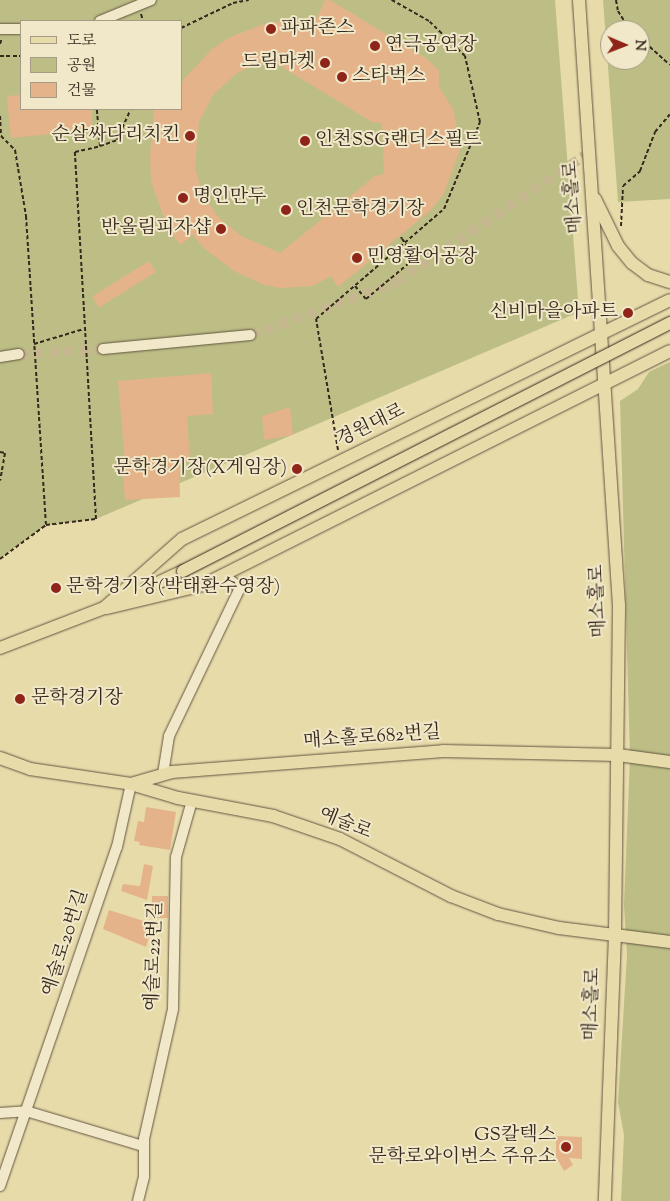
<!DOCTYPE html>
<html>
<head>
<meta charset="utf-8">
<style>
  body { margin:0 }
  #map { position:relative; width:670px; height:1201px; overflow:hidden; background:#e8dbaa; font-family:"Sorts Mill Goudy","Noto Serif KR",serif }
  div>[style] { position:absolute }
  [style*='--x'] { left:calc(var(--x)*1px); top:calc(var(--y)*1px); width:calc(var(--w)*1px); rotate:calc(var(--a)*1deg) }
  .green>* { inset:0; background:#bcbe85 }
  .building>* { inset:0; background:#e5b38a; transform-origin:0 0 }
  .minor-tunnel>* { height:10px; margin-top:-5px; transform-origin:0; background:repeating-linear-gradient(90deg,#c5b78e 0 10px,transparent 0 15px) }
  .path>* { height:2px; margin-top:-1px; transform-origin:0; background:repeating-linear-gradient(90deg,#37281e 0 4px,transparent 0 6.5px) }
  .roads { filter:drop-shadow(0 0 1px #635541) drop-shadow(0 0 1px #635541) }
  .minor>* { height:10px; margin:-5px; padding:0 5px; transform-origin:5px; border-radius:5px; background:#f0e8c8 }
  .major>* { height:12px; margin:-6px; padding:0 6px; transform-origin:6px; border-radius:6px; background:#e8dbaa }
  .path-bridge>* { height:2px; margin-top:-1px; transform-origin:0; background:repeating-linear-gradient(90deg,#37281e 0 4px,transparent 0 6.5px) }
  .bridges { filter:drop-shadow(0 0 1px #37281e) drop-shadow(0 0 1px #37281e) }
  .major-bridge>* { height:12px; margin:-6px; padding:0 6px; transform-origin:6px; border-radius:6px; background:#e8dbaa }
  .dots>* { width:14px; height:14px; translate:-50% -50%; box-sizing:border-box; border:2px solid #f0e8c8; border-radius:50% }
  span { translate:-50% -50%; white-space:nowrap; text-align:center; line-height:1.15; -webkit-text-stroke:4px #f0e8c8; paint-order:stroke }
  .poi-label { font-size:19px; color:#37281e }
  .left { translate:0 -50%; text-align:left }
  .right { translate:-100% -50%; text-align:right }
  .street-label { font-size:19px; color:#37281e }
  .legend { position:absolute; left:20px; top:20px; width:162px; height:90px; box-sizing:border-box; background:#f0e8c8; border:1px solid #a69b84; margin:0; padding:6px 9px; list-style:none; font-size:15px; color:#37281e }
  .legend li { display:flex; align-items:center; gap:10px; height:25px }
  .legend b { width:25px; border:1px solid #a69b84 }
  .north { position:absolute; left:600px; top:20px; width:50px; height:50px; box-sizing:border-box; background:#f0e8c8; border:1px solid #a69b84; border-radius:50%; rotate:91deg; font-size:14px; font-weight:700; line-height:20px; text-align:center; color:#37281e }
  .north::after { content:''; display:block; margin:auto; width:18px; height:22px; background:#8f2418; clip-path:polygon(50% 0,100% 100%,50% 72%,0 100%) }
</style>
</head>
<body>
<div id="map">
  <div class="green">
    <i style="clip-path:polygon(evenodd,0 0,555px 0,579px 312px,96px 519px,46px 525px,0 559px,0 0,21px 21px,181px 21px,181px 109px,21px 109px,21px 21px)"></i>
    <i style="clip-path:polygon(evenodd,603px 0,670px 0,670px 199px,618px 202px,603px 0,610px 30px,640px 30px,640px 60px,610px 60px,610px 30px)"></i>
    <i style="clip-path:polygon(670px 362px,670px 1201px,621px 1201px,624px 1135px,618px 1102px,627px 955px,624px 905px,630px 757px,620px 401px,638px 389px,649px 372px)"></i>
  </div>
  <div class="building">
    <i style="clip-path:polygon(evenodd,325px 0,330px 0,427px 59px,439px 71px,439px 87px,454px 111px,460px 150px,444px 193px,431px 210px,338px 287px,331px 276px,313px 286px,280px 288px,264px 285px,234px 271px,205px 249px,193px 235px,180px 245px,167px 226px,151px 181px,150px 156px,154px 109px,181px 109px,181px 84px,185px 78px,212px 49px,230px 37px,270px 22px,293px 23px,312px 29px,325px 0,269px 59px,372px 122px,382px 123px,384px 174px,375px 176px,280px 253px,243px 237px,220px 219px,203px 196px,195px 168px,199px 122px,213px 95px,237px 73px,269px 59px)"></i>
    <i style="clip-path:polygon(21px 95px,21px 109px,92px 109px,92px 130px,11px 138px,7px 96px)"></i>
    <i style="left:149px;top:261px;width:13px;height:67px;rotate:58deg"></i>
    <i style="clip-path:polygon(211px 373px,213px 414px,187px 416px,190px 461px,179px 463px,180px 497px,125px 500px,123px 476px,126px 475px,118px 381px)"></i>
    <i style="clip-path:polygon(290px 407px,293px 435px,264px 440px,262px 416px)"></i>
    <i style="clip-path:polygon(146px 807px,176px 812px,170px 850px,139px 845px,140px 842px,134px 841px,138px 821px,144px 822px)"></i>
    <i style="clip-path:polygon(144px 864px,153px 866px,147px 900px,121px 891px,123px 884px,140px 886px)"></i>
    <i style="left:152px;top:896px;width:16px;height:22px"></i>
    <i style="clip-path:polygon(109px 910px,153px 924px,146px 947px,103px 929px)"></i>
    <i style="clip-path:polygon(556px 1136px,582px 1137px,582px 1159px,569px 1158px,573px 1165px,564px 1171px,556px 1157px)"></i>
  </div>
  <div class="minor-tunnel">
    <i style="--x:250;--y:335;--w:154;--a:-19.7"></i>
    <i style="--x:395;--y:283;--w:235;--a:-33.9"></i>
    <i style="--x:19;--y:354;--w:84;--a:-3.4"></i>
  </div>
  <div class="path">
    <i style="--x:616;--y:0;--w:11;--a:80"></i>
    <i style="--x:618;--y:11;--w:22;--a:58"></i>
    <i style="--x:141;--y:14;--w:7;--a:74"></i>
    <i style="--x:181;--y:28;--w:58;--a:-25.7"></i>
    <i style="--x:233;--y:3;--w:16;--a:-11"></i>
    <i style="--x:640;--y:38;--w:40;--a:42"></i>
    <i style="--x:0;--y:44;--w:6;--a:-72"></i>
    <i style="--x:0;--y:56;--w:21;--a:0"></i>
    <i style="--x:0;--y:116;--w:20;--a:87"></i>
    <i style="--x:1;--y:136;--w:20;--a:45"></i>
    <i style="--x:15;--y:150;--w:67;--a:80.5"></i>
    <i style="--x:26;--y:216;--w:309;--a:86.3"></i>
    <i style="--x:100;--y:146;--w:18;--a:-19"></i>
    <i style="--x:117;--y:140;--w:34;--a:-66"></i>
    <i style="--x:621;--y:226;--w:40;--a:-87.1"></i>
    <i style="--x:623;--y:186;--w:23;--a:-41"></i>
    <i style="--x:640;--y:171;--w:42;--a:-69"></i>
    <i style="--x:655;--y:132;--w:23;--a:-50"></i>
    <i style="--x:401;--y:237;--w:2;--a:63"></i>
    <i style="--x:34;--y:344;--w:52;--a:-16.7"></i>
    <i style="--x:338;--y:450;--w:133;--a:-99.5"></i>
    <i style="--x:316;--y:319;--w:169;--a:-40.7"></i>
    <i style="--x:444;--y:209;--w:94;--a:-67.5"></i>
    <i style="--x:480;--y:122;--w:68;--a:-102.8"></i>
    <i style="--x:465;--y:56;--w:50;--a:-135.8"></i>
    <i style="--x:429;--y:21;--w:43;--a:-150.4"></i>
    <i style="--x:0;--y:452;--w:5;--a:11"></i>
    <i style="--x:5;--y:453;--w:28;--a:100"></i>
    <i style="--x:0;--y:559;--w:57;--a:-36.5"></i>
    <i style="--x:46;--y:525;--w:50;--a:-6.8"></i>
    <i style="--x:96;--y:519;--w:368;--a:-93.3"></i>
    <i style="--x:75;--y:152;--w:26;--a:-13"></i>
    <i style="--x:100;--y:146;--w:37;--a:-95"></i>
  </div>
  <div class="roads">
    <div class="minor">
      <i style="--x:100;--y:21;--w:55;--a:-22.4"></i>
      <i style="--x:0;--y:29;--w:21;--a:0"></i>
      <i style="--x:103;--y:349;--w:148;--a:-5.4"></i>
      <i style="--x:0;--y:357;--w:19;--a:-9"></i>
      <i style="--x:163;--y:774;--w:38;--a:-81"></i>
      <i style="--x:169;--y:736;--w:164;--a:-64.4"></i>
      <i style="--x:240;--y:588;--w:21;--a:-141"></i>
      <i style="--x:0;--y:1113;--w:26;--a:-4"></i>
      <i style="--x:26;--y:1111;--w:122;--a:16.7"></i>
      <i style="--x:0;--y:1186;--w:359;--a:-71"></i>
      <i style="--x:117;--y:847;--w:65;--a:-77.5"></i>
      <i style="--x:138;--y:1201;--w:25;--a:-76"></i>
      <i style="--x:144;--y:1177;--w:38;--a:-90"></i>
      <i style="--x:144;--y:1139;--w:133;--a:-77.4"></i>
      <i style="--x:173;--y:1009;--w:152;--a:-88.9"></i>
      <i style="--x:176;--y:857;--w:58;--a:-74.1"></i>
    </div>
    <div class="major">
      <i style="--x:579;--y:0;--w:607;--a:86.22"></i>
      <i style="--x:619;--y:606;--w:329;--a:90.7"></i>
      <i style="--x:615;--y:935;--w:266;--a:92.2"></i>
      <i style="--x:595;--y:199;--w:52;--a:63.9"></i>
      <i style="--x:618;--y:246;--w:22;--a:51"></i>
      <i style="--x:632;--y:263;--w:20;--a:37"></i>
      <i style="--x:648;--y:275;--w:23;--a:18"></i>
      <i style="--x:104;--y:608;--w:104;--a:-41.5"></i>
      <i style="--x:182;--y:539;--w:543;--a:-26.09"></i>
      <i style="--x:107;--y:608;--w:99;--a:-13.5"></i>
      <i style="--x:203;--y:585;--w:522;--a:-26.61"></i>
      <i style="--x:0;--y:648;--w:111;--a:-21"></i>
      <i style="--x:104;--y:608;--w:87;--a:-25.1"></i>
      <i style="--x:0;--y:758;--w:32;--a:20"></i>
      <i style="--x:30;--y:769;--w:102;--a:8.4"></i>
      <i style="--x:131;--y:784;--w:49;--a:16.6"></i>
      <i style="--x:178;--y:798;--w:97;--a:10.7"></i>
      <i style="--x:273;--y:816;--w:71;--a:18.9"></i>
      <i style="--x:340;--y:839;--w:125;--a:27.2"></i>
      <i style="--x:451;--y:896;--w:50;--a:21"></i>
      <i style="--x:498;--y:914;--w:63;--a:12.9"></i>
      <i style="--x:559;--y:928;--w:112;--a:7.2"></i>
      <i style="--x:131;--y:784;--w:43;--a:-16.3"></i>
      <i style="--x:172;--y:772;--w:272;--a:-4.4"></i>
      <i style="--x:443;--y:751;--w:175;--a:1.3"></i>
      <i style="--x:618;--y:755;--w:52;--a:7.7"></i>
    </div>
  </div>
  <div class="path-bridge">
    <i style="--x:355;--y:286;--w:17;--a:50"></i>
    <i style="--x:366;--y:299;--w:64;--a:-39.9"></i>
    <i style="--x:415;--y:258;--w:23;--a:-124"></i>
  </div>
  <div class="bridges">
    <div class="major-bridge">
      <i style="--x:183;--y:571;--w:547;--a:-26.99"></i>
    </div>
  </div>
  <div class="dots">
    <i style="left:271px;top:29px;background:#8f2418"></i>
    <i style="left:375px;top:46px;background:#8f2418"></i>
    <i style="left:325px;top:63px;background:#8f2418"></i>
    <i style="left:342px;top:77px;background:#8f2418"></i>
    <i style="left:190px;top:136px;background:#8f2418"></i>
    <i style="left:305px;top:141px;background:#8f2418"></i>
    <i style="left:183px;top:198px;background:#8f2418"></i>
    <i style="left:286px;top:210px;background:#8f2418"></i>
    <i style="left:221px;top:229px;background:#8f2418"></i>
    <i style="left:357px;top:258px;background:#8f2418"></i>
    <i style="left:628px;top:313px;background:#8f2418"></i>
    <i style="left:297px;top:469px;background:#8f2418"></i>
    <i style="left:56px;top:588px;background:#8f2418"></i>
    <i style="left:20px;top:699px;background:#8f2418"></i>
    <i style="left:566px;top:1147px;background:#8f2418"></i>
  </div>
  <div class="poi-label">
    <span class="left" style="left:281px;top:29px">파파존스</span>
    <span class="left" style="left:385px;top:46px">연극공연장</span>
    <span class="right" style="left:315px;top:63px">드림마켓</span>
    <span class="left" style="left:352px;top:77px">스타벅스</span>
    <span class="right" style="left:180px;top:136px">순살싸다리치킨</span>
    <span class="left" style="left:315px;top:141px">인천SSG랜더스필드</span>
    <span class="left" style="left:193px;top:198px">명인만두</span>
    <span class="left" style="left:296px;top:210px">인천문학경기장</span>
    <span class="right" style="left:211px;top:229px">반올림피자샵</span>
    <span class="left" style="left:367px;top:258px">민영활어공장</span>
    <span class="right" style="left:618px;top:313px">신비마을아파트</span>
    <span class="right" style="left:287px;top:469px">문학경기장(X게임장)</span>
    <span class="left" style="left:66px;top:588px">문학경기장(박태환수영장)</span>
    <span class="left" style="left:31px;top:699px">문학경기장</span>
    <span class="right" style="left:556px;top:1147px">GS칼텍스<br>문학로와이번스 주유소</span>
  </div>
  <div class="street-label">
    <span style="left:574px;top:197px;rotate:-94deg">매소홀로</span>
    <span style="left:371px;top:426px;rotate:-26deg">경원대로</span>
    <span style="left:599px;top:601px;rotate:-92deg">매소홀로</span>
    <span style="left:372px;top:738px;rotate:-4deg">매소홀로682번길</span>
    <span style="left:345px;top:824px;rotate:22deg">예술로</span>
    <span style="left:66px;top:943px;rotate:-72deg">예술로20번길</span>
    <span style="left:155px;top:956px;rotate:-88deg">예술로22번길</span>
    <span style="left:593px;top:1004px;rotate:-88deg">매소홀로</span>
  </div>
  <ul class="legend">
  <li><b style="height:6px;background:#e8dbaa"></b>도로</li>
  <li><b style="height:14px;background:#bcbe85"></b>공원</li>
  <li><b style="height:14px;background:#e5b38a"></b>건물</li>
  </ul>
  <div class="north">N</div>
</div>
</body>
</html>
